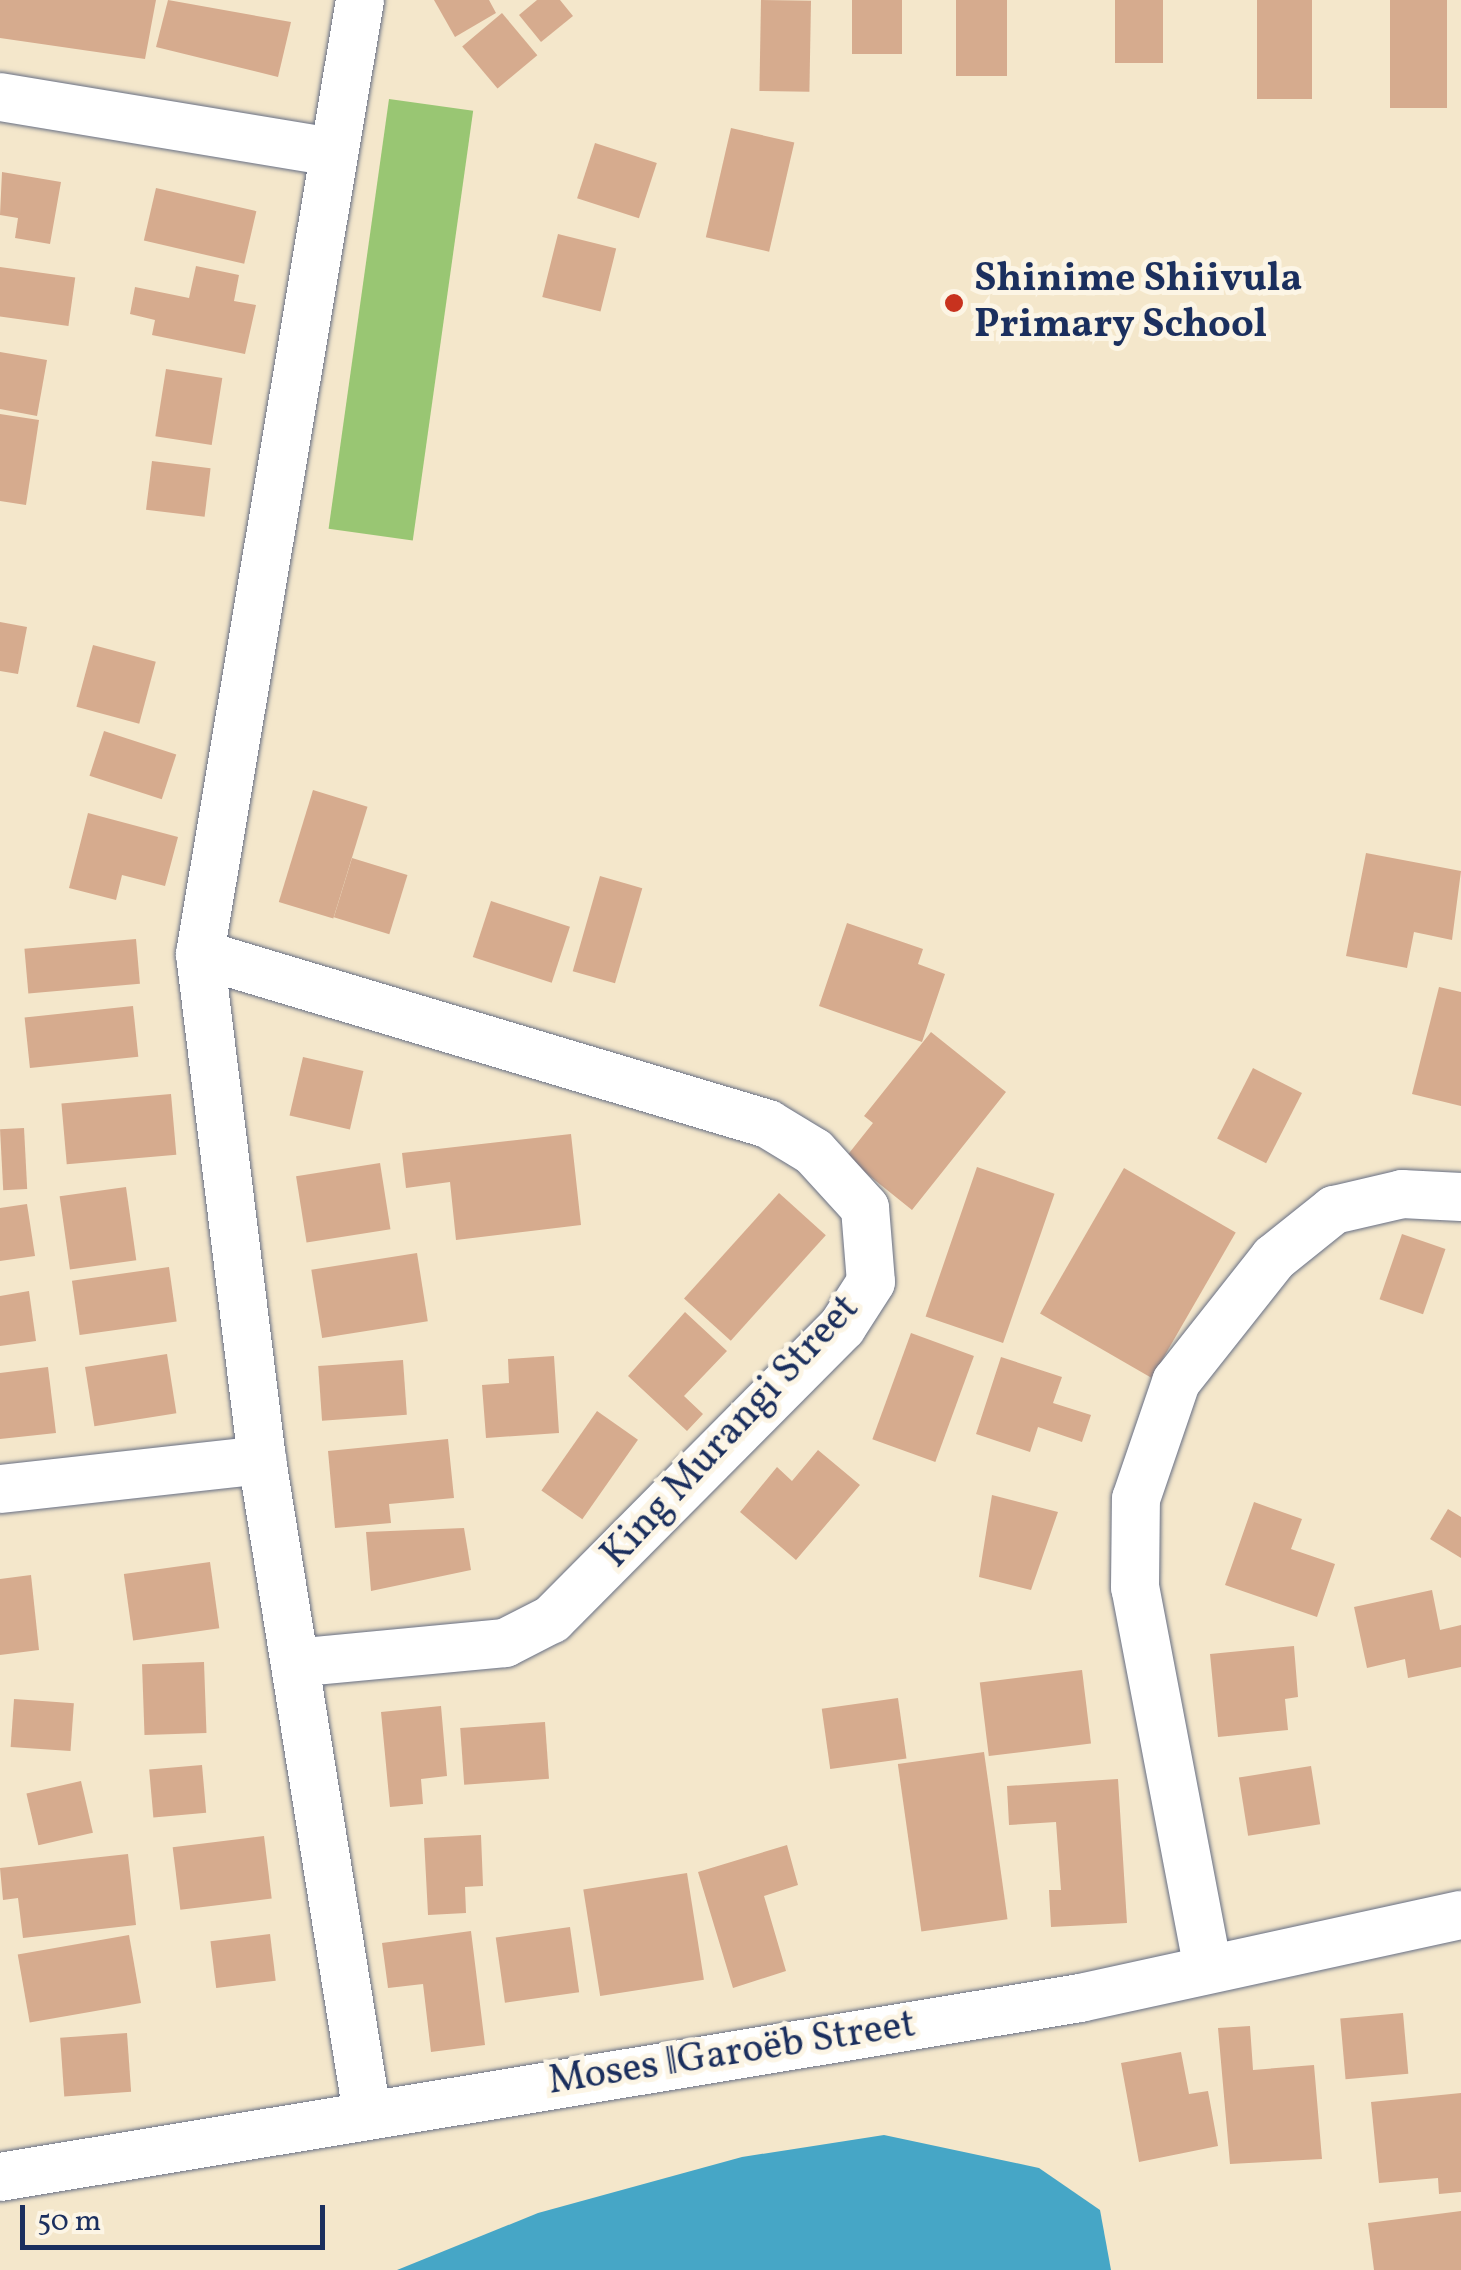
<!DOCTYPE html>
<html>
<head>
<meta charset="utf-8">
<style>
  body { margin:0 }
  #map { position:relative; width:1461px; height:2270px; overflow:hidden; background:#f4e7cb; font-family:Vollkorn,serif }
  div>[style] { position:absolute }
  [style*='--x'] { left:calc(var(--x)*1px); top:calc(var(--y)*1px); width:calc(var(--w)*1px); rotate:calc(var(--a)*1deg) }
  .green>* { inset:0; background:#99c673; transform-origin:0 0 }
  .water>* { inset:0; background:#46a6c6 }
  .building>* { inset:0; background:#d6ab8e; transform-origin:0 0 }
  .roads { filter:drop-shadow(0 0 2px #676f84) drop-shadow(0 0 2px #676f84) }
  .minor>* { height:48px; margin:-24px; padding:0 24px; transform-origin:24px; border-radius:24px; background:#fff }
  .dots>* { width:28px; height:28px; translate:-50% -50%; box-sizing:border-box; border:5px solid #fcf5e5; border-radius:50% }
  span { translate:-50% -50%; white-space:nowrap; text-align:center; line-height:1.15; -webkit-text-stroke:10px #fcf5e5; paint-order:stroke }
  .poi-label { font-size:40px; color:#1b2f5e; font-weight:700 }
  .left { translate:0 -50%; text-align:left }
  .street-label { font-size:40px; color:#1b2f5e }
  .scale { position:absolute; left:20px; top:2205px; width:305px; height:45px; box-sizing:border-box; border:5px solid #1b2f5e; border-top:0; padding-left:12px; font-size:30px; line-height:35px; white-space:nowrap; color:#1b2f5e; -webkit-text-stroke:8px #fcf5e5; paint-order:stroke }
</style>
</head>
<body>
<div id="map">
  <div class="green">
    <i style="left:389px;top:99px;width:85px;height:434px;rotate:8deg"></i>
  </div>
  <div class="water">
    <i style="clip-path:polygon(884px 2135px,1039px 2168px,1100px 2210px,1111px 2270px,397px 2270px,538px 2213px,742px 2157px)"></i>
  </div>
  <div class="building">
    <i style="clip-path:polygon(0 0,156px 0,145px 59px,0 38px)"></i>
    <i style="clip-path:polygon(168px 0,291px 22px,278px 77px,156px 47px)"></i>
    <i style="clip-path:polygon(434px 0,489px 0,496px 13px,455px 37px)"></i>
    <i style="clip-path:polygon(537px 0,560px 0,573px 16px,541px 42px,519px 15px)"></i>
    <i style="left:761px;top:0;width:50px;height:91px;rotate:1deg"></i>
    <i style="left:852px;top:0;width:50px;height:54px"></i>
    <i style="left:956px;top:0;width:51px;height:76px"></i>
    <i style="left:1115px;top:0;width:48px;height:63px"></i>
    <i style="left:1257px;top:0;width:55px;height:99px"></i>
    <i style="left:1390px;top:0;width:57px;height:108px"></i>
    <i style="left:502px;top:13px;width:55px;height:52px;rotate:50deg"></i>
    <i style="left:731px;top:128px;width:65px;height:112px;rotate:13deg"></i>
    <i style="left:595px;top:143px;width:65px;height:58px;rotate:18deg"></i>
    <i style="clip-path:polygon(2px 172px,61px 182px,50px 244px,15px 238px,18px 218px,0 215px)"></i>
    <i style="left:156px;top:188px;width:103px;height:54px;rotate:13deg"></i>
    <i style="left:558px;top:234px;width:60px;height:65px;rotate:14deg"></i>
    <i style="clip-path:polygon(196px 266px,239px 275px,234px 301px,256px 305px,245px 354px,152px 335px,155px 320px,130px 314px,135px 287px,189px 298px)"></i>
    <i style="left:0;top:267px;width:76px;height:49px;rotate:8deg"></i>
    <i style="clip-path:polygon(0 352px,47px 360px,37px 416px,0 409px)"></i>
    <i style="left:166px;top:369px;width:57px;height:68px;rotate:9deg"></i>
    <i style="clip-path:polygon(0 414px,39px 420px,26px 505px,0 501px)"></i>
    <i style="left:152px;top:461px;width:59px;height:49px;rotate:7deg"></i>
    <i style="clip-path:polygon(0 622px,27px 627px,18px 674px,0 671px)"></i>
    <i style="left:93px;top:645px;width:65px;height:64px;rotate:15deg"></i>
    <i style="left:104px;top:731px;width:76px;height:47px;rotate:18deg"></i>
    <i style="left:313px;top:790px;width:57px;height:117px;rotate:17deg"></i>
    <i style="clip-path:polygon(88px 813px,178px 837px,165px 886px,122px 875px,116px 900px,69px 888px)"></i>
    <i style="clip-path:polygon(1366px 853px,1461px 871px,1452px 940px,1414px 932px,1407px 968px,1346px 956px)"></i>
    <i style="left:352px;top:858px;width:58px;height:62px;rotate:17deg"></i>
    <i style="left:600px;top:876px;width:44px;height:99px;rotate:16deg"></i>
    <i style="left:491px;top:901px;width:83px;height:59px;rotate:18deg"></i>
    <i style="clip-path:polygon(847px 923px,923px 949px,918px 964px,945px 974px,922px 1042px,819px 1006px)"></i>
    <i style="left:136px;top:939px;width:45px;height:112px;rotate:85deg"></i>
    <i style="clip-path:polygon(1439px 987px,1461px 992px,1461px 1106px,1412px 1094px)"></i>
    <i style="left:133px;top:1006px;width:51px;height:109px;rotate:84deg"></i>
    <i style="clip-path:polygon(931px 1032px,1006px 1092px,912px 1210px,846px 1157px,873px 1123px,864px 1116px)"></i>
    <i style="left:303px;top:1057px;width:62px;height:60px;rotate:13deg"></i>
    <i style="left:1253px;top:1068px;width:55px;height:79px;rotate:27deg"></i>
    <i style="left:171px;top:1094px;width:61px;height:110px;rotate:85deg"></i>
    <i style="left:24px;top:1128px;width:61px;height:24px;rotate:87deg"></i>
    <i style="clip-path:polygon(571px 1134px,581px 1225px,456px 1240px,450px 1182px,406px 1188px,402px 1153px)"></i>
    <i style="left:380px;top:1163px;width:67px;height:85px;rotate:81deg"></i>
    <i style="left:977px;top:1167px;width:82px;height:158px;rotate:19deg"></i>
    <i style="left:1124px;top:1168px;width:129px;height:168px;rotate:30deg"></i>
    <i style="left:126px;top:1187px;width:74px;height:67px;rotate:82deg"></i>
    <i style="left:779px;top:1193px;width:63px;height:142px;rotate:42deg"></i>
    <i style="clip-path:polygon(27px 1204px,35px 1256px,0 1261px,0 1208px)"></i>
    <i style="left:1402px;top:1234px;width:46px;height:69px;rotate:19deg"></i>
    <i style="left:417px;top:1253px;width:69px;height:107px;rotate:81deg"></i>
    <i style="left:169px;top:1267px;width:55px;height:98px;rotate:82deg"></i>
    <i style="clip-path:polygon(29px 1291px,36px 1341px,0 1346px,0 1296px)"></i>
    <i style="clip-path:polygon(685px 1312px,727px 1351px,684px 1396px,703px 1414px,687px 1431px,628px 1376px)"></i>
    <i style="left:911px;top:1333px;width:67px;height:113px;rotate:20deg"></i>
    <i style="left:167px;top:1354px;width:60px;height:83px;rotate:81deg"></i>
    <i style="clip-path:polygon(554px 1356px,559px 1433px,486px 1438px,482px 1385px,509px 1383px,508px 1359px)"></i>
    <i style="clip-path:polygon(1001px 1357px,1062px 1377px,1053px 1403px,1091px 1415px,1082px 1442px,1038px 1427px,1030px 1452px,976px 1434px)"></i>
    <i style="left:403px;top:1360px;width:55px;height:85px;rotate:86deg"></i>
    <i style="clip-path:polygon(48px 1367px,56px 1433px,0 1439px,0 1373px)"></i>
    <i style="left:597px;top:1411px;width:50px;height:97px;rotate:35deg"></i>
    <i style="clip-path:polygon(448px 1439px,454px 1498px,389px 1504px,391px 1523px,335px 1528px,328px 1451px)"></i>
    <i style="clip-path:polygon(818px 1450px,860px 1485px,796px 1560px,740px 1512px,777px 1467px,792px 1481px)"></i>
    <i style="clip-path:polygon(992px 1495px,1058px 1512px,1031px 1590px,979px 1577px)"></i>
    <i style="clip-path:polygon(1254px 1502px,1302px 1519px,1291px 1549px,1335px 1564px,1317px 1617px,1225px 1585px)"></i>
    <i style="clip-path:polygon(1448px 1509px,1461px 1517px,1461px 1558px,1430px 1539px)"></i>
    <i style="clip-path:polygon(464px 1528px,471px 1570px,371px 1591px,366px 1532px)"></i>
    <i style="left:210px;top:1562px;width:67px;height:87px;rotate:82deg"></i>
    <i style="clip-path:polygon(31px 1575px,39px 1650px,0 1655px,0 1579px)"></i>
    <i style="clip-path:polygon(1432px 1590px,1440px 1630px,1461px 1625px,1461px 1667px,1408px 1678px,1405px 1659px,1367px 1668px,1354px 1607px)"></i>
    <i style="clip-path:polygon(1294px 1646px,1298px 1697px,1285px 1699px,1288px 1730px,1218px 1737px,1210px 1654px)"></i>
    <i style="left:204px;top:1662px;width:71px;height:62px;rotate:88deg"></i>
    <i style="left:1082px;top:1670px;width:74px;height:103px;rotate:83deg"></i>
    <i style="left:898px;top:1698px;width:61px;height:77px;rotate:82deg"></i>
    <i style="left:14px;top:1699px;width:60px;height:48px;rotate:4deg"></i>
    <i style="clip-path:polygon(441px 1706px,447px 1776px,421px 1779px,423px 1804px,390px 1807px,381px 1712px)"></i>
    <i style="left:545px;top:1722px;width:57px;height:85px;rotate:86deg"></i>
    <i style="left:984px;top:1752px;width:169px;height:87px;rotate:82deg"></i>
    <i style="left:202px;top:1765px;width:48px;height:53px;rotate:85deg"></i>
    <i style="left:1311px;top:1766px;width:59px;height:73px;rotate:81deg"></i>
    <i style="clip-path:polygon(1118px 1779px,1127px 1923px,1051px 1927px,1049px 1890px,1061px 1890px,1056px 1822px,1009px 1825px,1007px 1786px)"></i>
    <i style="left:81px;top:1781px;width:53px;height:56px;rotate:77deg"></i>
    <i style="clip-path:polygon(481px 1835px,483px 1886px,465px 1887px,466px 1913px,428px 1915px,424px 1838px)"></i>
    <i style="left:264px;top:1836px;width:63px;height:92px;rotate:83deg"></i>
    <i style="clip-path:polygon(787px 1845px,798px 1885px,764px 1896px,786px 1971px,733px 1988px,698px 1872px)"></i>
    <i style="clip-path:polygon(128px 1854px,136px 1925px,23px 1938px,18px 1898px,3px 1900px,0 1868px)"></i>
    <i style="left:687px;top:1873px;width:108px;height:105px;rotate:81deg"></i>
    <i style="left:570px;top:1927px;width:66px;height:75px;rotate:82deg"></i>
    <i style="clip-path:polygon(471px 1931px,485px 2045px,431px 2052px,423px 1984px,388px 1988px,382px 1943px)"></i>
    <i style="left:270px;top:1934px;width:47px;height:60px;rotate:83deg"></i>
    <i style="left:129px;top:1935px;width:69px;height:113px;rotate:80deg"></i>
    <i style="left:1403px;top:2013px;width:61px;height:63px;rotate:85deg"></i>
    <i style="clip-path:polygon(1250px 2026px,1253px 2070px,1314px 2065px,1322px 2159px,1230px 2164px,1218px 2028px)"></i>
    <i style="left:127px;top:2033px;width:59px;height:67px;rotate:86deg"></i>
    <i style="clip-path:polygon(1181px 2052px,1189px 2094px,1208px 2091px,1218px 2146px,1139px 2162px,1121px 2063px)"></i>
    <i style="clip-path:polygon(1461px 2093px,1461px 2192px,1439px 2194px,1438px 2178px,1379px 2183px,1371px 2102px)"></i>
    <i style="clip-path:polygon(1461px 2211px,1461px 2270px,1374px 2270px,1368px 2223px)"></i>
  </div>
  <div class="roads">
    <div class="minor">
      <i style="--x:360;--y:0;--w:967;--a:99.52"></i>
      <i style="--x:200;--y:954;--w:510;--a:83.01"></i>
      <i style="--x:262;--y:1460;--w:661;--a:80.87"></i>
      <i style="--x:0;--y:97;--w:338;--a:9.4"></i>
      <i style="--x:200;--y:954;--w:593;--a:16.66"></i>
      <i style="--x:768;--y:1124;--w:54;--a:31.3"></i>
      <i style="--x:814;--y:1152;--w:76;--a:47.7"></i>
      <i style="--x:865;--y:1208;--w:74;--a:85.4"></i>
      <i style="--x:871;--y:1282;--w:54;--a:122.8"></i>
      <i style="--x:842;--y:1327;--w:412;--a:134.8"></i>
      <i style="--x:552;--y:1619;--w:53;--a:152.9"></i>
      <i style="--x:505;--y:1643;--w:211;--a:174.6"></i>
      <i style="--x:0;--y:1489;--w:264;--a:-6.3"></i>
      <i style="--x:1208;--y:1969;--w:388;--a:-100.8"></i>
      <i style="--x:1135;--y:1588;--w:89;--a:-89.4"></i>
      <i style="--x:1136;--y:1499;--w:124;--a:-71.1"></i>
      <i style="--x:1176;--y:1382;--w:158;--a:-51.7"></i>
      <i style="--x:1274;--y:1258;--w:77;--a:-38.7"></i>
      <i style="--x:1334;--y:1210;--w:70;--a:-13.2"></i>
      <i style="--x:1402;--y:1194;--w:59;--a:2.9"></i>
      <i style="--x:0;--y:2177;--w:1095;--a:-9.41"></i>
      <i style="--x:1080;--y:1998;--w:390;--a:-12.3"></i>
    </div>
  </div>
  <div class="dots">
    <i style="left:954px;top:303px;background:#c8321e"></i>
  </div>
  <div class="poi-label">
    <span class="left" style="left:974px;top:303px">Shinime Shiivula<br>Primary School</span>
  </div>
  <div class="street-label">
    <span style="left:731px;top:1432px;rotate:-47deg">King Murangi Street</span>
    <span style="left:732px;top:2054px;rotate:-9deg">Moses ǁGaroëb Street</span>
  </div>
  <div class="scale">50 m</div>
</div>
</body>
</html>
